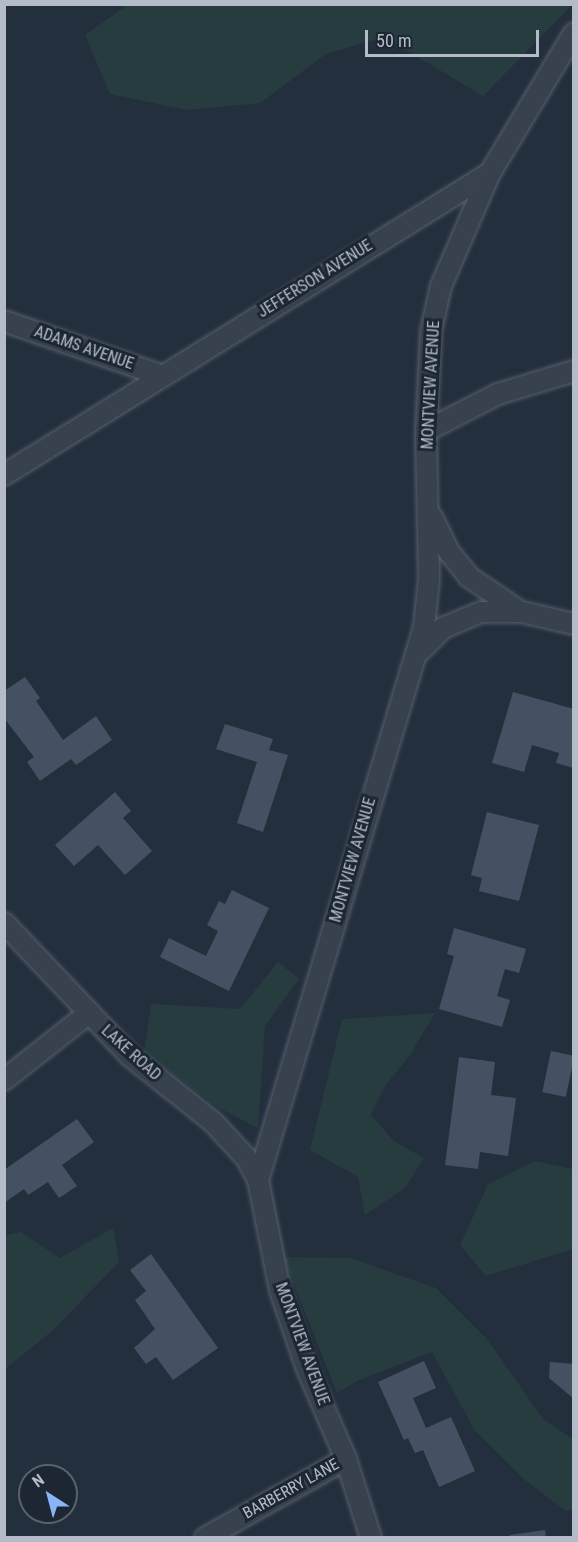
<!DOCTYPE html>
<html>
<head>
<meta charset="utf-8">
<style>
  body { margin:0 }
  #map { position:relative; width:578px; height:1542px; overflow:hidden; background:#242f3e; font-family:"Roboto Condensed",sans-serif }
  div>[style] { position:absolute }
  [style*='--x'] { left:calc(var(--x)*1px); top:calc(var(--y)*1px); width:calc(var(--w)*1px); rotate:calc(var(--a)*1deg) }
  .green>* { inset:0; background:#263c3f }
  .building>* { inset:0; background:#455162; transform-origin:0 0 }
  .roads { filter:drop-shadow(0 0 2px #565f6c) drop-shadow(0 0 2px #565f6c) }
  .street>* { height:20px; margin:-10px; padding:0 10px; transform-origin:10px; border-radius:10px; background:#38414e }
  span { translate:-50% -50%; white-space:nowrap; text-align:center; line-height:1.15; -webkit-text-stroke:6px #1d2633; paint-order:stroke }
  .street-label { font-size:16px; color:#b4bcc9 }
  .frame { position:absolute; inset:0; border:6px solid #b4bcc9; pointer-events:none }
  .north { position:absolute; left:18px; top:1464px; width:60px; height:60px; box-sizing:border-box; background:#1d2633; border:2px solid #59626f; border-radius:50%; rotate:324deg; font-size:16px; font-weight:700; line-height:24px; text-align:center; color:#b4bcc9 }
  .north::after { content:''; display:block; margin:auto; width:21px; height:27px; background:#8ab4f8; clip-path:polygon(50% 0,100% 100%,50% 72%,0 100%) }
  .scale { position:absolute; left:365px; top:30px; width:174px; height:27px; box-sizing:border-box; border:3px solid #b4bcc9; border-top:0; padding-left:8px; font-size:18px; line-height:21px; white-space:nowrap; color:#b4bcc9; -webkit-text-stroke:4px #1d2633; paint-order:stroke }
</style>
</head>
<body>
<div id="map">
  <div class="green">
    <i style="clip-path:polygon(129px 4px,572px 4px,572px 5px,483px 96px,384px 37px,326px 54px,260px 103px,187px 110px,110px 94px,85px 35px)"></i>
    <i style="clip-path:polygon(278px 962px,299px 979px,265px 1026px,258px 1128px,217px 1107px,144px 1052px,151px 1004px,240px 1009px)"></i>
    <i style="clip-path:polygon(435px 1013px,410px 1055px,385px 1086px,371px 1115px,394px 1141px,424px 1158px,405px 1188px,365px 1215px,358px 1177px,310px 1150px,342px 1019px)"></i>
    <i style="clip-path:polygon(535px 1161px,573px 1169px,573px 1249px,486px 1276px,460px 1245px,488px 1184px)"></i>
    <i style="clip-path:polygon(113px 1228px,119px 1262px,52px 1331px,5px 1369px,5px 1235px,21px 1232px,60px 1258px)"></i>
    <i style="clip-path:polygon(283px 1257px,350px 1258px,436px 1288px,487px 1339px,543px 1419px,573px 1439px,573px 1509px,566px 1511px,526px 1481px,475px 1431px,432px 1352px,359px 1380px,337px 1393px)"></i>
  </div>
  <div class="building">
    <i style="clip-path:polygon(25px 677px,40px 698px,36px 701px,63px 740px,96px 716px,112px 740px,76px 765px,71px 759px,40px 781px,27px 762px,34px 757px,4px 718px,4px 691px)"></i>
    <i style="clip-path:polygon(513px 692px,574px 709px,574px 768px,556px 763px,559px 753px,532px 745px,524px 772px,492px 763px)"></i>
    <i style="clip-path:polygon(225px 724px,273px 739px,269px 750px,288px 755px,263px 832px,237px 823px,257px 762px,216px 749px)"></i>
    <i style="clip-path:polygon(115px 792px,131px 811px,123px 818px,152px 851px,125px 875px,98px 845px,74px 866px,55px 845px)"></i>
    <i style="clip-path:polygon(487px 812px,539px 825px,519px 901px,479px 891px,482px 878px,471px 875px)"></i>
    <i style="clip-path:polygon(232px 890px,269px 908px,229px 991px,160px 957px,169px 938px,206px 956px,218px 931px,207px 925px,219px 901px,225px 904px)"></i>
    <i style="clip-path:polygon(454px 928px,526px 949px,519px 973px,505px 969px,497px 996px,510px 1000px,502px 1027px,439px 1009px,454px 956px,447px 954px)"></i>
    <i style="left:551px;top:1051px;width:24px;height:42px;rotate:12deg"></i>
    <i style="clip-path:polygon(459px 1057px,495px 1062px,491px 1095px,516px 1098px,508px 1156px,480px 1152px,478px 1169px,445px 1165px)"></i>
    <i style="clip-path:polygon(77px 1119px,94px 1142px,62px 1165px,77px 1186px,59px 1198px,48px 1182px,28px 1195px,24px 1189px,4px 1203px,4px 1170px)"></i>
    <i style="clip-path:polygon(151px 1254px,218px 1348px,173px 1380px,156px 1357px,146px 1364px,134px 1348px,155px 1329px,135px 1300px,146px 1291px,130px 1270px)"></i>
    <i style="clip-path:polygon(424px 1361px,436px 1388px,413px 1398px,426px 1428px,451px 1417px,475px 1471px,439px 1487px,423px 1450px,415px 1453px,408px 1438px,404px 1440px,378px 1382px)"></i>
    <i style="clip-path:polygon(550px 1362px,574px 1364px,574px 1399px,549px 1378px)"></i>
    <i style="clip-path:polygon(545px 1530px,546px 1538px,510px 1538px,510px 1535px)"></i>
  </div>
  <div class="roads">
    <div class="street">
      <i style="--x:4;--y:321;--w:168;--a:19.1"></i>
      <i style="--x:426;--y:431;--w:81;--a:-27.2"></i>
      <i style="--x:498;--y:394;--w:79;--a:-16.8"></i>
      <i style="--x:4;--y:475;--w:572;--a:-31.86"></i>
      <i style="--x:490;--y:173;--w:163;--a:-59"></i>
      <i style="--x:432;--y:517;--w:39;--a:64"></i>
      <i style="--x:449;--y:552;--w:32;--a:51"></i>
      <i style="--x:469;--y:577;--w:55;--a:34"></i>
      <i style="--x:420;--y:651;--w:33;--a:-45"></i>
      <i style="--x:443;--y:628;--w:41;--a:-22.8"></i>
      <i style="--x:481;--y:612;--w:41;--a:0"></i>
      <i style="--x:522;--y:612;--w:53;--a:13"></i>
      <i style="--x:4;--y:923;--w:183;--a:46.5"></i>
      <i style="--x:130;--y:1056;--w:106;--a:38.5"></i>
      <i style="--x:213;--y:1122;--w:50;--a:47.4"></i>
      <i style="--x:247;--y:1159;--w:24;--a:62"></i>
      <i style="--x:4;--y:1080;--w:108;--a:-38.2"></i>
      <i style="--x:205;--y:1538;--w:162;--a:-29.3"></i>
      <i style="--x:371;--y:1538;--w:83;--a:-107.6"></i>
      <i style="--x:346;--y:1459;--w:98;--a:-113.4"></i>
      <i style="--x:307;--y:1369;--w:83;--a:-108.9"></i>
      <i style="--x:280;--y:1290;--w:112;--a:-101.3"></i>
      <i style="--x:258;--y:1180;--w:577;--a:-73.29"></i>
      <i style="--x:424;--y:627;--w:48;--a:-84.1"></i>
      <i style="--x:429;--y:579;--w:148;--a:-91.2"></i>
      <i style="--x:426;--y:431;--w:100;--a:-87.1"></i>
      <i style="--x:431;--y:331;--w:46;--a:-77.5"></i>
      <i style="--x:441;--y:286;--w:123;--a:-66.6"></i>
    </div>
  </div>
  <div class="street-label">
    <span style="left:315px;top:279px;rotate:-32deg">JEFFERSON AVENUE</span>
    <span style="left:84px;top:348px;rotate:19deg">ADAMS AVENUE</span>
    <span style="left:431px;top:385px;rotate:-87deg">MONTVIEW AVENUE</span>
    <span style="left:353px;top:860px;rotate:-74deg">MONTVIEW AVENUE</span>
    <span style="left:131px;top:1053px;rotate:42deg">LAKE ROAD</span>
    <span style="left:302px;top:1344px;rotate:70deg">MONTVIEW AVENUE</span>
    <span style="left:291px;top:1489px;rotate:-29deg">BARBERRY LANE</span>
  </div>
  <div class="frame"></div>
  <div class="north">N</div>
  <div class="scale">50 m</div>
</div>
</body>
</html>
